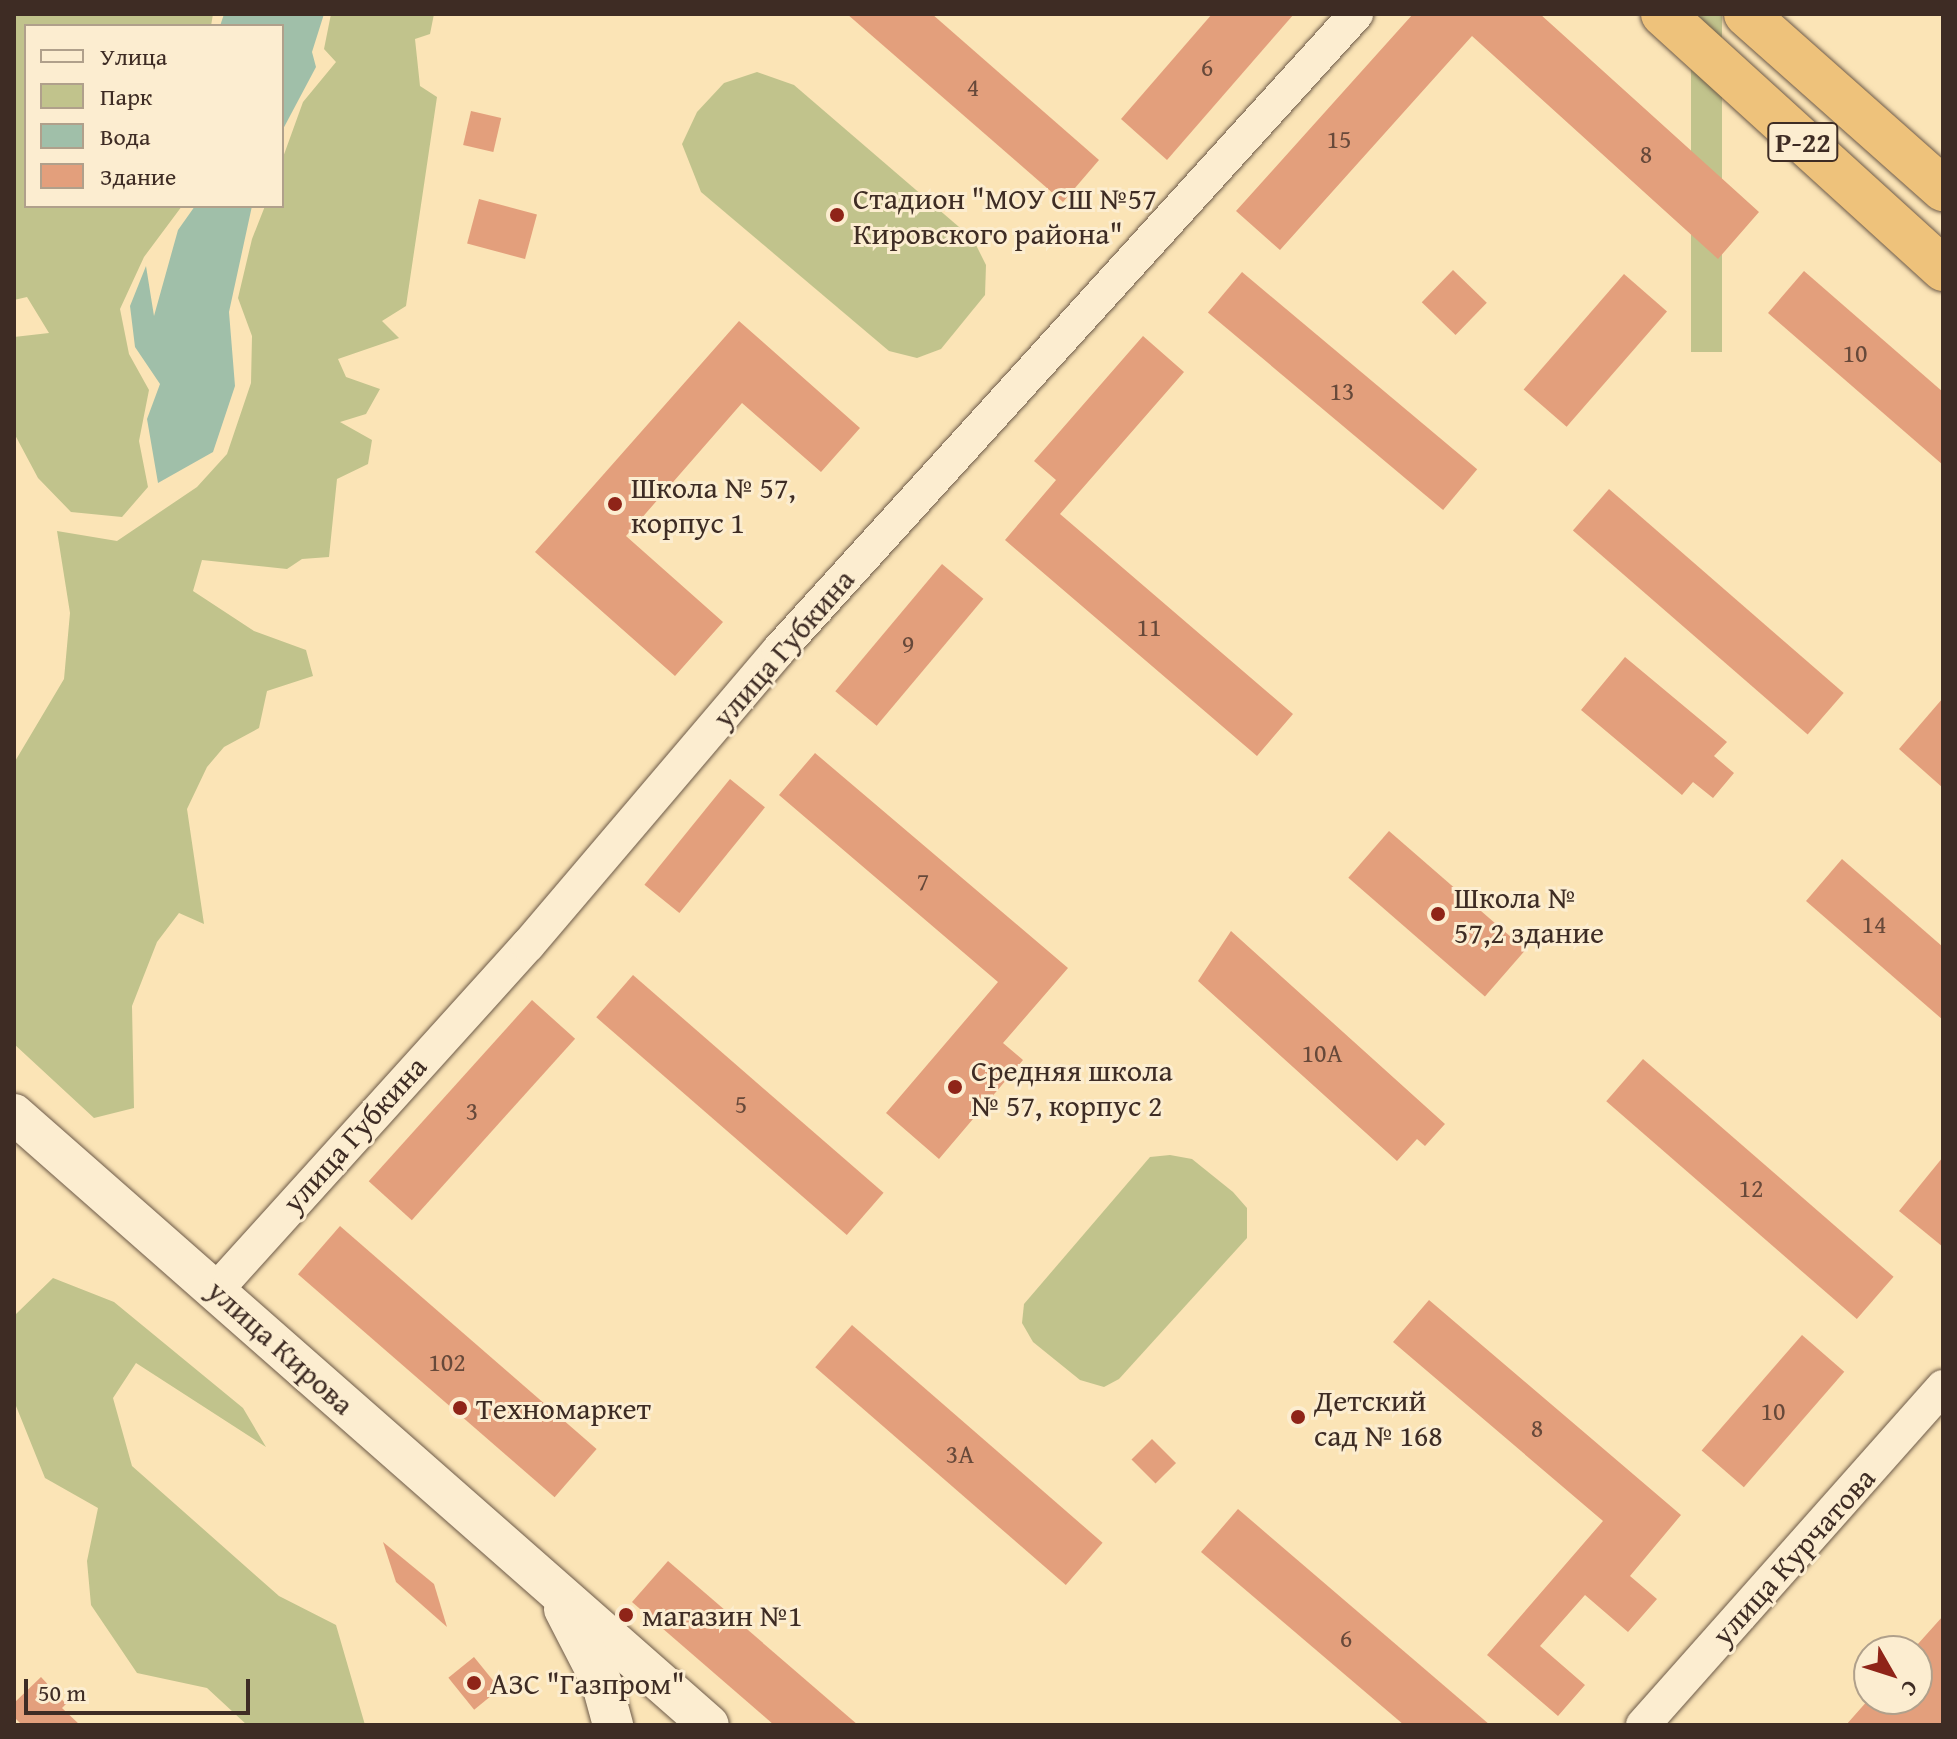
<!DOCTYPE html>
<html>
<head>
<meta charset="utf-8">
<style>
  body { margin:0 }
  #map { position:relative; width:1957px; height:1739px; overflow:hidden; background:#fbe4b6; font-family:"Gentium Book Plus",serif }
  div>[style] { position:absolute }
  [style*='--x'] { left:calc(var(--x)*1px); top:calc(var(--y)*1px); width:calc(var(--w)*1px); rotate:calc(var(--a)*1deg) }
  .green>* { inset:0; background:#c1c38c; transform-origin:0 0 }
  .water>* { inset:0; background:#a0bfa9 }
  .building>* { inset:0; background:#e39f7c; transform-origin:0 0 }
  .roads { filter:drop-shadow(0 0 2px #6d5a48) drop-shadow(0 0 2px #6d5a48) }
  .tertiary>* { height:34px; margin:-17px; padding:0 17px; transform-origin:17px; border-radius:17px; background:#fcedd0 }
  .secondary>* { height:40px; margin:-20px; padding:0 20px; transform-origin:20px; border-radius:20px; background:#fcedd0 }
  .trunk>* { height:44px; margin:-22px; padding:0 22px; transform-origin:22px; border-radius:22px; background:#eec27b }
  .dots>* { width:22px; height:22px; translate:-50% -50%; box-sizing:border-box; border:4px solid #fcedd0; border-radius:50% }
  span { translate:-50% -50%; white-space:nowrap; text-align:center; line-height:1.15; -webkit-text-stroke:6px #fcedd0; paint-order:stroke }
  .number-label { font-size:26px; color:#67493a }
  .number-label span { -webkit-text-stroke-width:0 }
  .shield-label span { padding:2px 6px; background:#fcedd0; border:2px solid; border-radius:6px; -webkit-text-stroke-width:0 }
  .shield-label { font-size:28px; color:#3e2c24; font-weight:700 }
  .poi-label { font-size:30px; color:#3e2c24 }
  .left { translate:0 -50%; text-align:left }
  .street-label { font-size:30px; color:#3e2c24 }
  .frame { position:absolute; inset:0; border:16px solid #3e2c24; pointer-events:none }
  .legend { position:absolute; left:24px; top:24px; width:260px; height:184px; box-sizing:border-box; background:#fcedd0; border:2px solid #b0a08b; margin:0; padding:10px 14px; list-style:none; font-size:24px; color:#3e2c24 }
  .legend li { display:flex; align-items:center; gap:16px; height:40px }
  .legend b { width:40px; border:2px solid #b0a08b }
  .north { position:absolute; left:1853px; top:1635px; width:80px; height:80px; box-sizing:border-box; background:#fcedd0; border:2px solid #b0a08b; border-radius:50%; rotate:129deg; font-size:22px; font-weight:700; line-height:32px; text-align:center; color:#3e2c24 }
  .north::after { content:''; display:block; margin:auto; width:28px; height:36px; background:#8f2418; clip-path:polygon(50% 0,100% 100%,50% 72%,0 100%) }
  .scale { position:absolute; left:24px; top:1679px; width:226px; height:36px; box-sizing:border-box; border:4px solid #3e2c24; border-top:0; padding-left:10px; font-size:24px; line-height:28px; white-space:nowrap; color:#3e2c24; -webkit-text-stroke:6px #fcedd0; paint-order:stroke }
</style>
</head>
<body>
<div id="map">
  <div class="green">
    <i style="clip-path:polygon(14px 14px,213px 14px,211px 26px,26px 26px,26px 206px,182px 206px,144px 257px,120px 309px,129px 354px,149px 390px,139px 441px,148px 487px,122px 517px,71px 512px,38px 478px,14px 433px,14px 337px,49px 333px,27px 297px,14px 300px)"></i>
    <i style="clip-path:polygon(331px 14px,434px 14px,430px 34px,415px 39px,420px 86px,437px 97px,406px 306px,382px 321px,399px 338px,338px 359px,346px 377px,380px 389px,366px 414px,340px 422px,372px 440px,368px 464px,337px 479px,329px 557px,302px 559px,287px 569px,202px 560px,193px 591px,254px 631px,306px 650px,313px 676px,267px 691px,259px 728px,224px 747px,207px 767px,187px 809px,204px 924px,179px 913px,157px 942px,132px 1006px,134px 1108px,94px 1118px,14px 1044px,14px 763px,64px 679px,70px 613px,57px 531px,117px 541px,197px 487px,227px 454px,251px 383px,252px 336px,238px 298px,252px 239px,265px 206px,282px 206px,282px 160px,303px 102px,336px 62px,324px 49px)"></i>
    <i style="left:1691px;top:14px;width:31px;height:338px"></i>
    <i style="clip-path:polygon(757px 72px,794px 85px,973px 239px,986px 265px,985px 295px,941px 349px,917px 358px,889px 351px,701px 192px,682px 144px,697px 112px,724px 83px)"></i>
    <i style="clip-path:polygon(1170px 1155px,1192px 1159px,1233px 1192px,1247px 1208px,1247px 1238px,1119px 1379px,1104px 1387px,1080px 1380px,1033px 1342px,1022px 1323px,1024px 1304px,1150px 1157px)"></i>
    <i style="clip-path:polygon(53px 1278px,114px 1302px,243px 1408px,266px 1447px,136px 1363px,113px 1398px,132px 1466px,279px 1596px,336px 1625px,365px 1725px,247px 1725px,207px 1688px,137px 1673px,91px 1605px,87px 1561px,98px 1508px,45px 1478px,14px 1401px,16px 1314px)"></i>
  </div>
  <div class="water">
    <i style="clip-path:polygon(224px 14px,324px 14px,312px 52px,316px 67px,282px 131px,282px 26px,220px 26px)"></i>
    <i style="clip-path:polygon(195px 206px,252px 206px,229px 312px,235px 386px,213px 452px,158px 483px,147px 419px,160px 384px,135px 347px,130px 306px,146px 266px,154px 316px,178px 230px)"></i>
  </div>
  <div class="building">
    <i style="clip-path:polygon(847px 14px,932px 14px,1099px 160px,1063px 202px)"></i>
    <i style="clip-path:polygon(1212px 14px,1294px 14px,1167px 160px,1121px 119px)"></i>
    <i style="clip-path:polygon(1413px 14px,1540px 14px,1759px 212px,1718px 259px,1472px 36px,1280px 250px,1236px 211px)"></i>
    <i style="left:471px;top:111px;width:31px;height:35px;rotate:13deg"></i>
    <i style="left:479px;top:199px;width:60px;height:46px;rotate:15deg"></i>
    <i style="left:1453px;top:270px;width:47px;height:45px;rotate:44deg"></i>
    <i style="clip-path:polygon(1804px 271px,1943px 392px,1943px 465px,1768px 313px)"></i>
    <i style="left:1242px;top:272px;width:307px;height:53px;rotate:40deg"></i>
    <i style="left:1624px;top:274px;width:57px;height:153px;rotate:41deg"></i>
    <i style="clip-path:polygon(739px 321px,860px 428px,821px 472px,742px 403px,626px 536px,723px 622px,675px 676px,535px 552px)"></i>
    <i style="clip-path:polygon(1143px 336px,1184px 372px,1060px 514px,1293px 714px,1257px 756px,1005px 540px,1056px 480px,1034px 461px)"></i>
    <i style="left:1609px;top:489px;width:311px;height:55px;rotate:41deg"></i>
    <i style="left:942px;top:564px;width:54px;height:166px;rotate:40deg"></i>
    <i style="clip-path:polygon(1625px 657px,1727px 742px,1714px 756px,1734px 773px,1713px 798px,1693px 782px,1682px 795px,1581px 710px)"></i>
    <i style="clip-path:polygon(1943px 698px,1943px 788px,1899px 749px)"></i>
    <i style="clip-path:polygon(815px 753px,1068px 968px,1003px 1043px,1023px 1060px,939px 1159px,886px 1113px,998px 982px,779px 795px)"></i>
    <i style="left:730px;top:779px;width:45px;height:136px;rotate:39deg"></i>
    <i style="left:1389px;top:831px;width:181px;height:62px;rotate:41deg"></i>
    <i style="clip-path:polygon(1842px 859px,1943px 947px,1943px 1020px,1806px 901px)"></i>
    <i style="clip-path:polygon(1231px 931px,1445px 1124px,1425px 1146px,1417px 1139px,1397px 1161px,1198px 981px)"></i>
    <i style="left:633px;top:975px;width:332px;height:56px;rotate:41deg"></i>
    <i style="left:532px;top:1000px;width:58px;height:244px;rotate:42deg"></i>
    <i style="left:1643px;top:1059px;width:332px;height:56px;rotate:41deg"></i>
    <i style="clip-path:polygon(1943px 1157px,1943px 1247px,1899px 1211px)"></i>
    <i style="left:340px;top:1226px;width:340px;height:64px;rotate:41deg"></i>
    <i style="clip-path:polygon(1429px 1300px,1681px 1515px,1630px 1576px,1657px 1599px,1628px 1632px,1585px 1595px,1540px 1646px,1585px 1685px,1558px 1716px,1487px 1655px,1603px 1521px,1393px 1342px)"></i>
    <i style="left:852px;top:1325px;width:332px;height:56px;rotate:41deg"></i>
    <i style="left:1802px;top:1335px;width:56px;height:153px;rotate:41deg"></i>
    <i style="left:1152px;top:1439px;width:34px;height:29px;rotate:45deg"></i>
    <i style="clip-path:polygon(1238px 1509px,1490px 1725px,1404px 1725px,1201px 1552px)"></i>
    <i style="clip-path:polygon(383px 1542px,434px 1584px,447px 1627px,396px 1582px)"></i>
    <i style="clip-path:polygon(668px 1561px,858px 1725px,774px 1725px,632px 1602px)"></i>
    <i style="clip-path:polygon(1943px 1616px,1943px 1725px,1846px 1725px,1869px 1699px,1917px 1699px,1917px 1645px)"></i>
    <i style="left:474px;top:1657px;width:41px;height:33px;rotate:51deg"></i>
    <i style="clip-path:polygon(41px 1677px,66px 1704px,62px 1708px,80px 1725px,22px 1725px,14px 1717px,14px 1703px)"></i>
  </div>
  <div class="roads">
    <div class="tertiary">
      <i style="--x:217;--y:1289;--w:464;--a:-47.9"></i>
      <i style="--x:528;--y:945;--w:387;--a:-49.6"></i>
      <i style="--x:779;--y:650;--w:859;--a:-47.78"></i>
      <i style="--x:1643;--y:1725;--w:452;--a:-48.4"></i>
    </div>
    <div class="secondary">
      <i style="--x:14;--y:1114;--w:925;--a:41.32"></i>
      <i style="--x:564;--y:1609;--w:81;--a:62.8"></i>
      <i style="--x:601;--y:1681;--w:46;--a:74.7"></i>
    </div>
    <div class="trunk">
      <i style="--x:1663;--y:14;--w:379;--a:42.3"></i>
      <i style="--x:1746;--y:14;--w:264;--a:41.6"></i>
    </div>
  </div>
  <div class="dots">
    <i style="left:837px;top:215px;background:#8f2418"></i>
    <i style="left:615px;top:504px;background:#8f2418"></i>
    <i style="left:1438px;top:914px;background:#8f2418"></i>
    <i style="left:955px;top:1087px;background:#8f2418"></i>
    <i style="left:460px;top:1408px;background:#8f2418"></i>
    <i style="left:1298px;top:1417px;background:#8f2418"></i>
    <i style="left:626px;top:1615px;background:#8f2418"></i>
    <i style="left:474px;top:1683px;background:#8f2418"></i>
  </div>
  <div class="number-label">
    <span style="left:1207px;top:67px">6</span>
    <span style="left:973px;top:87px">4</span>
    <span style="left:1339px;top:139px">15</span>
    <span style="left:1646px;top:154px">8</span>
    <span style="left:1855px;top:353px">10</span>
    <span style="left:1342px;top:391px">13</span>
    <span style="left:1149px;top:627px">11</span>
    <span style="left:908px;top:644px">9</span>
    <span style="left:923px;top:881px">7</span>
    <span style="left:1874px;top:924px">14</span>
    <span style="left:1322px;top:1053px">10А</span>
    <span style="left:741px;top:1104px">5</span>
    <span style="left:472px;top:1111px">3</span>
    <span style="left:1751px;top:1188px">12</span>
    <span style="left:447px;top:1362px">102</span>
    <span style="left:1773px;top:1411px">10</span>
    <span style="left:1537px;top:1428px">8</span>
    <span style="left:960px;top:1454px">3А</span>
    <span style="left:1346px;top:1638px">6</span>
  </div>
  <div class="shield-label">
    <span style="left:1803px;top:142px">Р-22</span>
  </div>
  <div class="poi-label">
    <span class="left" style="left:853px;top:215px">Стадион "МОУ СШ №57<br>Кировского района"</span>
    <span class="left" style="left:631px;top:504px">Школа № 57,<br>корпус 1</span>
    <span class="left" style="left:1454px;top:914px">Школа №<br>57,2 здание</span>
    <span class="left" style="left:971px;top:1087px">Средняя школа<br>№ 57, корпус 2</span>
    <span class="left" style="left:1314px;top:1417px">Детский<br>сад № 168</span>
    <span class="left" style="left:476px;top:1408px">Техномаркет</span>
    <span class="left" style="left:642px;top:1615px">магазин №1</span>
    <span class="left" style="left:490px;top:1683px">АЗС "Газпром"</span>
  </div>
  <div class="street-label">
    <span style="left:783px;top:648px;rotate:-49deg">улица Губкина</span>
    <span style="left:354px;top:1134px;rotate:-48deg">улица Губкина</span>
    <span style="left:281px;top:1347px;rotate:42deg">улица Кирова</span>
    <span style="left:1793px;top:1556px;rotate:-48deg">улица Курчатова</span>
  </div>
  <div class="frame"></div>
  <ul class="legend">
  <li><b style="height:10px;background:#fcedd0"></b>Улица</li>
  <li><b style="height:22px;background:#c1c38c"></b>Парк</li>
  <li><b style="height:22px;background:#a0bfa9"></b>Вода</li>
  <li><b style="height:22px;background:#e39f7c"></b>Здание</li>
  </ul>
  <div class="north">С</div>
  <div class="scale">50 m</div>
</div>
</body>
</html>
